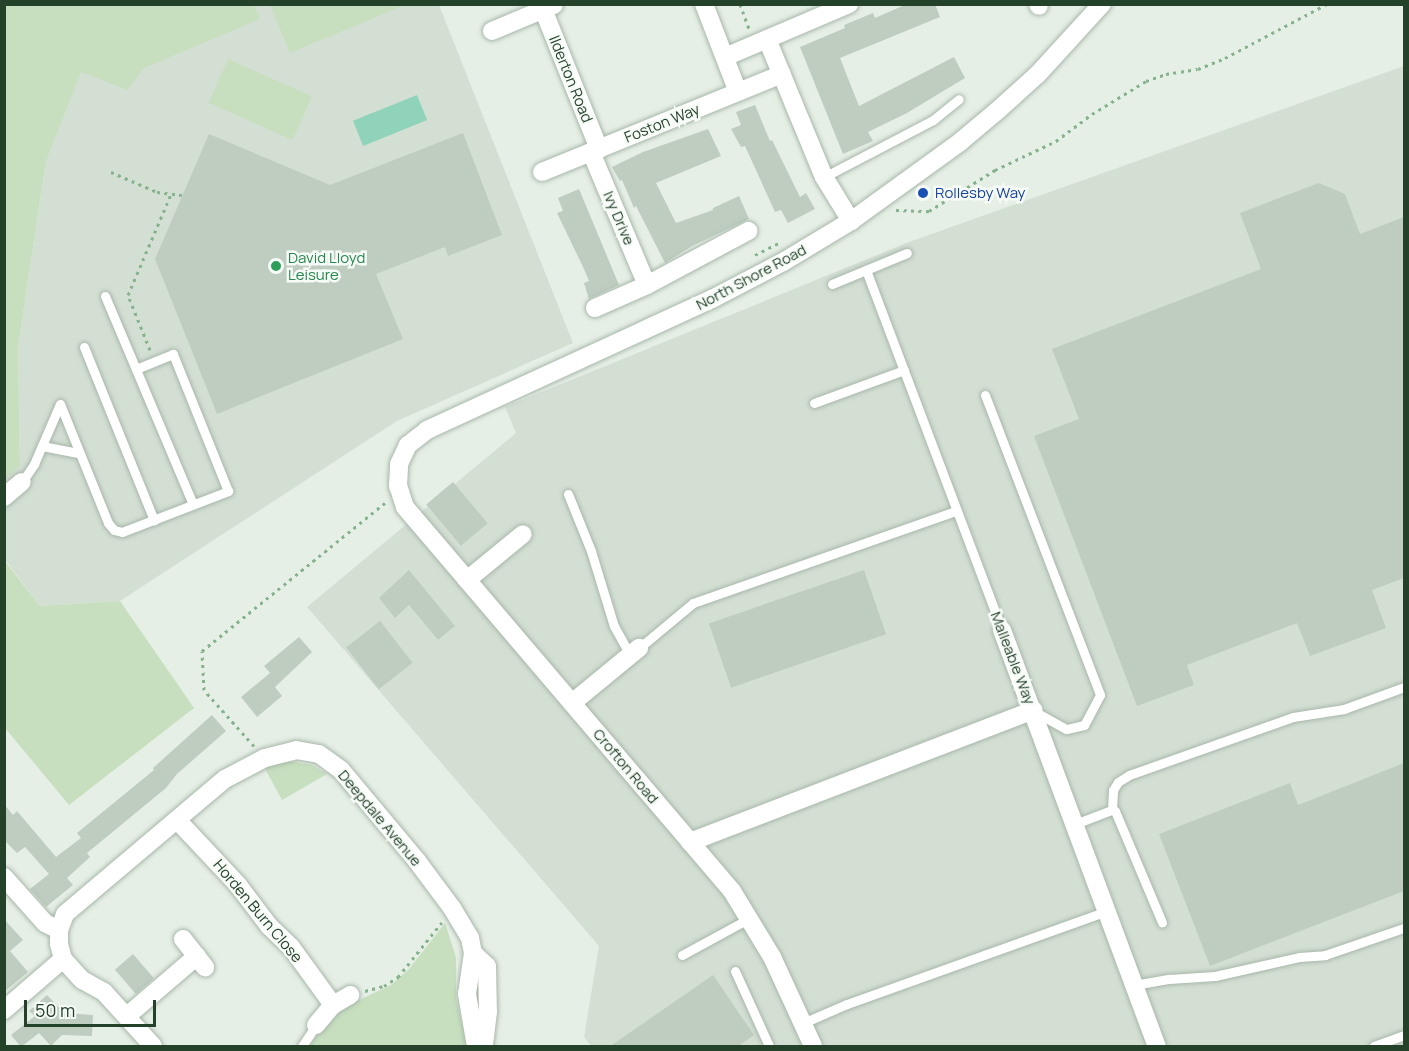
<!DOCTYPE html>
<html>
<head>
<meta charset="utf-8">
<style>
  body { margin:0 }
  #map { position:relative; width:1409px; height:1051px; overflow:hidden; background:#e6efe6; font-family:Manrope,sans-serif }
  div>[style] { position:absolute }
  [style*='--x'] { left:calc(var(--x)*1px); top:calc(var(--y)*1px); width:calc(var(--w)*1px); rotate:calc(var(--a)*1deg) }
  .built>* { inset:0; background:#d4dfd4 }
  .green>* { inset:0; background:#c7dfbf; transform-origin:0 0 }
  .water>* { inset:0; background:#8fd3ba; transform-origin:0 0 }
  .building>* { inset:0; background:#becdbf; transform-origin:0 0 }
  .path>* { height:3px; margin-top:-1.5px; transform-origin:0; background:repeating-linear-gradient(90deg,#86b28e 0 3px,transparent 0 7.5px) }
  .roads { filter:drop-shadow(0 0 2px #a8b7aa) drop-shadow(0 0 2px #a8b7aa) }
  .lane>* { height:9px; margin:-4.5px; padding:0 4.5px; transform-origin:4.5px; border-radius:4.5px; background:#fff }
  .street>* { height:18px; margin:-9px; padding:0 9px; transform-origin:9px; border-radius:9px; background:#fff }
  .dots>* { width:16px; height:16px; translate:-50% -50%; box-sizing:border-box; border:3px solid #f7fbf7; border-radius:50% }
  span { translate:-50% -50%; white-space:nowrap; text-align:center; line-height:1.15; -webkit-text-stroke:5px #f7fbf7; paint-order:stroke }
  .street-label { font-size:15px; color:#24412a }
  .transit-label { font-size:15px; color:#164399 }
  .left { translate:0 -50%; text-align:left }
  .leisure-label { font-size:15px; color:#27864d }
  .frame { position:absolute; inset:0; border:6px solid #24412a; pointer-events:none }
  .scale { position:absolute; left:24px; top:1000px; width:132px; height:27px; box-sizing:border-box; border:3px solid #24412a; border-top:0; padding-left:8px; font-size:18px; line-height:21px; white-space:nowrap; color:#24412a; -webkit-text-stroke:4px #f7fbf7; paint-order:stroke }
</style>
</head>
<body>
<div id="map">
  <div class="built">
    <i style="clip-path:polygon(50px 5px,439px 5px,573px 343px,397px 421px,120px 601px,40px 606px,5px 560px,5px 479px,20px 466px,18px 347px,46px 161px)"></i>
    <i style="clip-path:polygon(1404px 66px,1404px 1046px,591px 1046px,584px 1037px,599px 946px,307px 607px,516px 433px,505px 407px,909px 242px)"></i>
  </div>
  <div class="green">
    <i style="clip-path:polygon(5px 4px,254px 5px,260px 19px,144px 68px,127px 90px,81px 72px,46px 161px,18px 347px,20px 466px,5px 479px)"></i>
    <i style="clip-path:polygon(270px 5px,405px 5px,290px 53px)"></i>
    <i style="left:228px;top:59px;width:92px;height:48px;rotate:24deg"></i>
    <i style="clip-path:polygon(4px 560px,40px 606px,120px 601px,194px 708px,69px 805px,5px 728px)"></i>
    <i style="clip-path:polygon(288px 761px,312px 765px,327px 774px,282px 800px,264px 767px)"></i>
    <i style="clip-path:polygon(445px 923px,456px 957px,456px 998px,467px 1046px,310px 1046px,319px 1031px,344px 1007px,391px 985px,409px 969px)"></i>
  </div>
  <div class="water">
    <i style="left:417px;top:95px;width:27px;height:69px;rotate:68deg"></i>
  </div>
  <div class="building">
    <i style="clip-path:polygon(907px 4px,935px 4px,940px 17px,840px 58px,859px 106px,954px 57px,965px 78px,907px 113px,868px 132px,873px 141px,843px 154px,800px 47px,845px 28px,844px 25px,873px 13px,875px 18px)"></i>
    <i style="clip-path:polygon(755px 105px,770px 141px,772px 140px,800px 197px,806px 193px,815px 209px,788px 223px,781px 210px,775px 212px,745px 146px,741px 147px,731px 129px,741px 125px,736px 112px)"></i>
    <i style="clip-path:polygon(708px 129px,721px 156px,656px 183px,676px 223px,713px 210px,713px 208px,739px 196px,749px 219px,692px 246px,665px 263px,636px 206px,634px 208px,622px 180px,620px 181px,612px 167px,643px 152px)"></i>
    <i style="clip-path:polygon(463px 133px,502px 235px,448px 256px,445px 247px,376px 274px,403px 339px,217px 414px,155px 259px,209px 134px,330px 185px)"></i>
    <i style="clip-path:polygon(1319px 183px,1345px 194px,1360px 234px,1404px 217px,1404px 578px,1372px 590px,1386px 628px,1310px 656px,1297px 623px,1187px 665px,1194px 685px,1137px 706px,1034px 436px,1079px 419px,1052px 349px,1261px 269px,1240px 213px)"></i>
    <i style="clip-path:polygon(579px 189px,619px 285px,589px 299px,584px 283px,589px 281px,584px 269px,557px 213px,563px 211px,558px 198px)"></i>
    <i style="left:453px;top:482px;width:54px;height:35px;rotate:50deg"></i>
    <i style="clip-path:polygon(409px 570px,455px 626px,438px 640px,409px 605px,395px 618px,379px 598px)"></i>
    <i style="left:864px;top:570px;width:68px;height:164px;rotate:71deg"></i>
    <i style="left:380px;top:621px;width:53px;height:43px;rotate:52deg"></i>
    <i style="clip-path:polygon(299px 637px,312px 652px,275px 687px,282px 696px,257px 717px,241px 697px,270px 673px,264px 666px)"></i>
    <i style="clip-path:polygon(212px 715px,226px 731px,177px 774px,166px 788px,87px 853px,90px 857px,67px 878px,73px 885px,46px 907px,30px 889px,49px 874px,25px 847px,17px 853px,4px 840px,4px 804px,13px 815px,17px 811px,56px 857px,81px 838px,77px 833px,154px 770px,153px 768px)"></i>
    <i style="clip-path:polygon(1404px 763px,1404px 891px,1210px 966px,1159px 834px,1290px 783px,1298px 805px)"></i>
    <i style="clip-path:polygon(4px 919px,23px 940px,10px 951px,28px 972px,4px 992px)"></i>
    <i style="left:133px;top:954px;width:32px;height:24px;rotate:49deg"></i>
    <i style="clip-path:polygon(713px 975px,754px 1035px,737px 1047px,609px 1047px)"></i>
    <i style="clip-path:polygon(47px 995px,64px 1013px,93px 1015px,92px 1036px,62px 1035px,51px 1046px,39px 1033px,21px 1047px,11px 1035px,35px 1016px,29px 1011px)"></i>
  </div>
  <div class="path">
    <i style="--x:740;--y:4;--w:27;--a:70"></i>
    <i style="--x:111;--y:172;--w:50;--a:23.5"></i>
    <i style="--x:157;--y:192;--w:25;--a:7"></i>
    <i style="--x:896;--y:210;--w:33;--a:2"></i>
    <i style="--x:929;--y:211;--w:78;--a:-31.8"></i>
    <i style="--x:995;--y:170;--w:68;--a:-25.4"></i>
    <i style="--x:1056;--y:141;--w:45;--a:-36.9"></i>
    <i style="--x:1092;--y:114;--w:63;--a:-31.4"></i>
    <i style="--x:1146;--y:81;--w:21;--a:-19"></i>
    <i style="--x:1166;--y:74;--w:32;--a:-9"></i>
    <i style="--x:1198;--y:69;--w:29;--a:-22"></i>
    <i style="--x:1225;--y:58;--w:115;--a:-27.9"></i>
    <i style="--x:755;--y:255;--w:29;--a:-27"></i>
    <i style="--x:150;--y:350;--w:59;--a:-111.8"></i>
    <i style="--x:128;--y:295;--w:110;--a:-66.9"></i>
    <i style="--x:254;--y:746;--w:75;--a:-131.8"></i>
    <i style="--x:204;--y:690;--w:39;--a:-93"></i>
    <i style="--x:202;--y:651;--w:237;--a:-39"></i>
    <i style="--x:365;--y:991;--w:20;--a:-15"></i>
    <i style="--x:384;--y:986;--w:17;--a:-33"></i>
    <i style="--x:398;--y:977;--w:70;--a:-51.3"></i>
  </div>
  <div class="roads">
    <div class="lane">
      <i style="--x:824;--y:177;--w:123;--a:-27.6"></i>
      <i style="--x:933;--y:120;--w:33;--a:-39"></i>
      <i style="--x:866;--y:270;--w:385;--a:69.3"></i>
      <i style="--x:832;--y:284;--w:81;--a:-22.5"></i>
      <i style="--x:105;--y:296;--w:226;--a:67.1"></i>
      <i style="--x:84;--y:347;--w:187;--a:68"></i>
      <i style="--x:985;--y:395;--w:321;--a:69"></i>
      <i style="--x:1100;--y:695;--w:34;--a:118"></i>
      <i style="--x:1084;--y:725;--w:18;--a:167"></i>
      <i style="--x:1066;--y:729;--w:35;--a:-151"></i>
      <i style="--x:814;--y:403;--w:96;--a:-20.1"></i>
      <i style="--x:60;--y:404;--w:128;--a:68"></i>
      <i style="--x:108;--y:523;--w:9;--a:49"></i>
      <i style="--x:114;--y:530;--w:8;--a:14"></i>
      <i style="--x:122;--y:532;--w:114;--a:-21.1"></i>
      <i style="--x:228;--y:491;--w:148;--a:-111.9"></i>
      <i style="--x:173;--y:354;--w:40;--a:158"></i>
      <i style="--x:42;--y:446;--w:38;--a:11"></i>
      <i style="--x:22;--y:482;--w:22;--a:-56"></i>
      <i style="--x:34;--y:464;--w:65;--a:-66.6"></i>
      <i style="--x:568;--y:494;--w:61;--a:68"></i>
      <i style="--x:591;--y:551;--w:78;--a:73"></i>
      <i style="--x:614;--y:626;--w:33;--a:61"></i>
      <i style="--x:639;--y:648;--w:70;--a:-39.8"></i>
      <i style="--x:693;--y:603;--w:279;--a:-19.3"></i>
      <i style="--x:1112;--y:810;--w:20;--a:-87"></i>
      <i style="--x:1113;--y:790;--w:9;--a:-58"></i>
      <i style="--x:1118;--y:782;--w:13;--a:-32"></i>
      <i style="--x:1129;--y:775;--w:174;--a:-19.5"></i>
      <i style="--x:1293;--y:717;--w:52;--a:-8.9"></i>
      <i style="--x:1344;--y:709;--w:64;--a:-20.1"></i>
      <i style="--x:1075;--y:824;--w:40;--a:-21"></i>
      <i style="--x:1112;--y:810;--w:3;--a:18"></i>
      <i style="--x:1115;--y:811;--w:121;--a:67.1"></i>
      <i style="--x:682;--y:955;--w:77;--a:-28.6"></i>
      <i style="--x:735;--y:971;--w:82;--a:65.6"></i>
      <i style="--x:1134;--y:985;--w:36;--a:-10"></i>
      <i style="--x:1169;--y:979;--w:46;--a:-3.7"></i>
      <i style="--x:1215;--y:976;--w:86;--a:-12.7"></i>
      <i style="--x:1299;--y:957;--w:26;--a:-4"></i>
      <i style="--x:1325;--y:955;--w:83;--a:-18.9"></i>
      <i style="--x:803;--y:1023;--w:48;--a:-23.4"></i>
      <i style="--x:847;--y:1004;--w:276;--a:-19.7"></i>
      <i style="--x:302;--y:1046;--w:25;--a:-56"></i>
      <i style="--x:1374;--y:1046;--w:32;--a:-20"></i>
    </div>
    <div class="street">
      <i style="--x:704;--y:4;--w:94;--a:68.9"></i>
      <i style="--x:1038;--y:4;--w:2;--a:63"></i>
      <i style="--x:543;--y:9;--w:151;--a:68.2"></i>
      <i style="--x:492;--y:31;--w:67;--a:-22.8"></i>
      <i style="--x:767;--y:39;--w:149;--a:67.6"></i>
      <i style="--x:824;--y:177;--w:52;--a:58.5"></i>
      <i style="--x:725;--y:57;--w:135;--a:-23.1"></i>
      <i style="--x:591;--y:152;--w:144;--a:67.2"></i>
      <i style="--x:542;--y:172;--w:259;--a:-22.2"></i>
      <i style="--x:595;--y:308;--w:57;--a:-23.9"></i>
      <i style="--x:647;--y:285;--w:115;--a:-28.1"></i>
      <i style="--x:4;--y:497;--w:23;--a:-40"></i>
      <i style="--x:467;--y:580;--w:72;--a:-39.4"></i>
      <i style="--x:1002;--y:630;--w:444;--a:69.6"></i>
      <i style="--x:572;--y:703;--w:87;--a:-39.4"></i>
      <i style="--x:178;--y:821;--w:88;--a:46.8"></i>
      <i style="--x:238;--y:885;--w:51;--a:52.9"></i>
      <i style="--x:269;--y:926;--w:30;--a:44"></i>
      <i style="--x:291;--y:947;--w:72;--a:54.1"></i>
      <i style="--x:690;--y:842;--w:368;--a:-21"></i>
      <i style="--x:4;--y:877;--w:62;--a:48.3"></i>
      <i style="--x:45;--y:923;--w:16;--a:27"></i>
      <i style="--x:183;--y:939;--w:36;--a:52"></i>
      <i style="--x:473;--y:953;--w:19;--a:43"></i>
      <i style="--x:487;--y:966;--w:46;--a:88.8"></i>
      <i style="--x:488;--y:1012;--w:34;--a:97"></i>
      <i style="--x:4;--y:1010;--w:78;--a:-40.8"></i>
      <i style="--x:127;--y:1016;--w:92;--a:-40.6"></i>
      <i style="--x:316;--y:1025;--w:26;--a:-50"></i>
      <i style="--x:333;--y:1005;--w:20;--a:-30"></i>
      <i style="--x:153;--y:1046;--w:73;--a:-132.2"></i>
      <i style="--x:104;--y:992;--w:25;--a:-151"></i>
      <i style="--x:82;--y:980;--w:28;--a:-132"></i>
      <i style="--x:63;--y:959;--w:16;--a:-105"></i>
      <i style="--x:59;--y:944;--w:14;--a:-90"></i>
      <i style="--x:59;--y:930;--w:17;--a:-69"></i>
      <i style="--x:65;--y:914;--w:209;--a:-40.2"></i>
      <i style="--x:225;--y:779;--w:45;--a:-27.7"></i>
      <i style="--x:265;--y:758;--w:32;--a:-14"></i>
      <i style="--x:296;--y:750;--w:23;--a:10"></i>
      <i style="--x:319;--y:754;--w:27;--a:36"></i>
      <i style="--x:341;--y:770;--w:119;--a:50.1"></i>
      <i style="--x:417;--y:861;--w:59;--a:53.3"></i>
      <i style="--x:452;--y:908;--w:35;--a:59"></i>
      <i style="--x:470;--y:938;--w:15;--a:79"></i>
      <i style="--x:473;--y:953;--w:41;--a:98.3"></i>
      <i style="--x:467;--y:994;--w:48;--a:80.3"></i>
      <i style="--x:475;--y:1041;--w:9;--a:36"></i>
      <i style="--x:813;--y:1046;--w:98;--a:-114.7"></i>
      <i style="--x:772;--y:957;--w:77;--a:-121.2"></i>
      <i style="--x:732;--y:891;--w:504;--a:-130.42"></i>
      <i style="--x:405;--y:507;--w:22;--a:-108"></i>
      <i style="--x:398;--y:486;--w:22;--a:-87"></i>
      <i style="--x:399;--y:464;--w:21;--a:-65"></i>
      <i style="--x:408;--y:445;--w:24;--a:-38"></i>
      <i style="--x:427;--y:430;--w:314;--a:-24.7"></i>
      <i style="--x:712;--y:299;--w:80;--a:-27.5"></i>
      <i style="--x:783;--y:262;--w:79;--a:-31.1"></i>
      <i style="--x:851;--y:221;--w:135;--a:-35.9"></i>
      <i style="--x:960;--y:142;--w:48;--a:-40"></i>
      <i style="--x:997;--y:111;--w:55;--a:-42.1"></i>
      <i style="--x:1038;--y:74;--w:95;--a:-47.6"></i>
    </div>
  </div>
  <div class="dots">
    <i style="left:923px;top:193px;background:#1a4fb4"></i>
    <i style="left:276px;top:266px;background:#2e9e5b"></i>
  </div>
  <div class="street-label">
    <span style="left:571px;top:79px;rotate:68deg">Ilderton Road</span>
    <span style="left:662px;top:123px;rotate:-22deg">Foston Way</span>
    <span style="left:619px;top:218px;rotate:67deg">Ivy Drive</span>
    <span style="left:751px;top:277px;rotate:-28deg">North Shore Road</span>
    <span style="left:1013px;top:658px;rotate:69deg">Malleable Way</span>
    <span style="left:626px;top:766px;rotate:50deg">Crofton Road</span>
    <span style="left:380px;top:818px;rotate:50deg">Deepdale Avenue</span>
    <span style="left:258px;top:911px;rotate:50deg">Horden Burn Close</span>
  </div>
  <div class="transit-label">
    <span class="left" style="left:935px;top:193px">Rollesby Way</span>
  </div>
  <div class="leisure-label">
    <span class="left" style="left:288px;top:266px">David Lloyd<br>Leisure</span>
  </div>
  <div class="frame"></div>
  <div class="scale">50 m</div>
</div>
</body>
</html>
